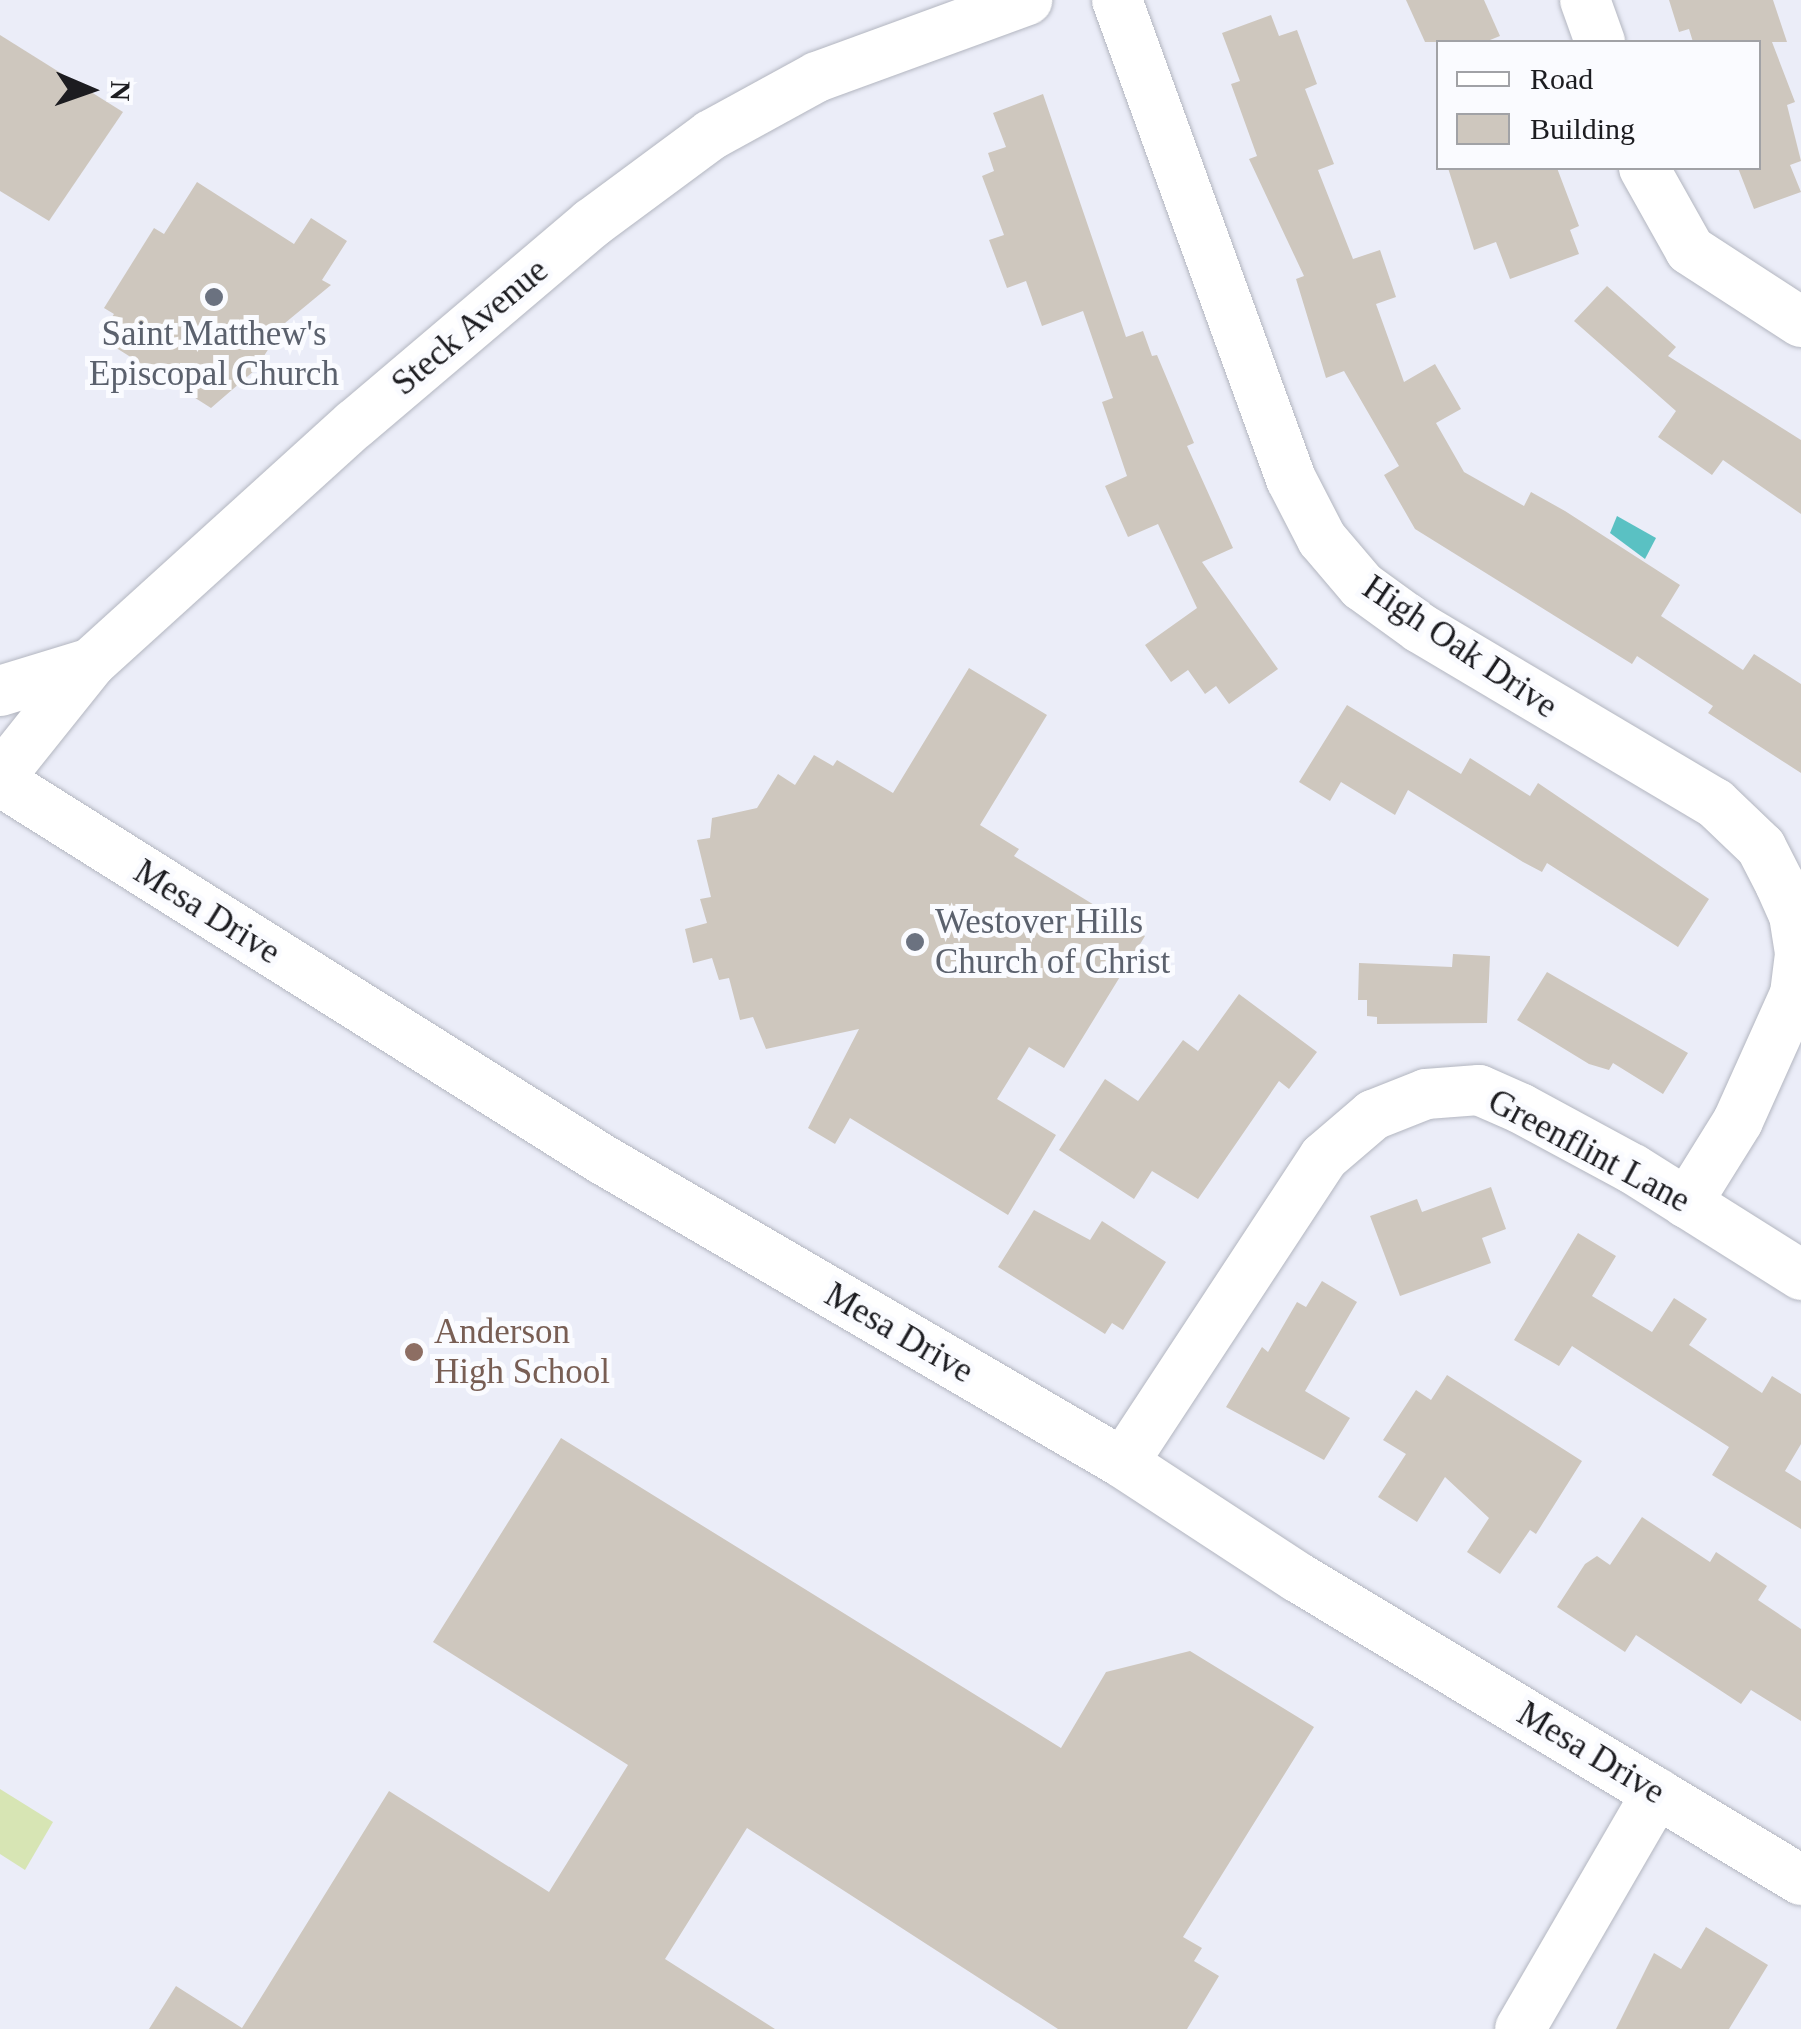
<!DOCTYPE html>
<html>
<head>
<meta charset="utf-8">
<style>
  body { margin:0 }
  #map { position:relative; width:1801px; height:2029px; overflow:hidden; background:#ebedf8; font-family:Georgia,serif }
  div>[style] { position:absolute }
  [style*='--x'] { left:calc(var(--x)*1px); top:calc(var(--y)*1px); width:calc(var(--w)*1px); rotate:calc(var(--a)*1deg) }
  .green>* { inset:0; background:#d7e5b4 }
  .water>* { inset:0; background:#5ac1c3 }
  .building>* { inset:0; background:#cec7be }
  .roads { filter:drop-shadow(0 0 2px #b3b6c0) drop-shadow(0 0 2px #b3b6c0) }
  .minor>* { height:50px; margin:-25px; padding:0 25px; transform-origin:25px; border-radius:25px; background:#fff }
  .dots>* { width:28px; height:28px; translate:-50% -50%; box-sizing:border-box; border:5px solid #fafbff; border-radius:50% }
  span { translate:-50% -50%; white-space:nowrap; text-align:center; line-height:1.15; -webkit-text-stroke:10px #fafbff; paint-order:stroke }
  .street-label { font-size:35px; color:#1c1c20 }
  .worship-label { font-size:35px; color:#5b616d }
  .left { translate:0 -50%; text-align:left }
  .education-label { font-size:35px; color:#785e54 }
  .legend { position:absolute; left:1436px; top:40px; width:325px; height:130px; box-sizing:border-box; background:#fafbff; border:2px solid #a1a2a6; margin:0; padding:12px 18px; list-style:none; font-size:30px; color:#1c1c20 }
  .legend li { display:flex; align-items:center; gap:20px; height:50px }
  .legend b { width:50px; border:2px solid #a1a2a6 }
  .north { position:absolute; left:40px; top:40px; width:100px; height:100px; -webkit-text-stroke:8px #fafbff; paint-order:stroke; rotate:92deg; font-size:28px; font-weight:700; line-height:40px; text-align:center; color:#1c1c20 }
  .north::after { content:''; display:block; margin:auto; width:35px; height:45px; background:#1c1c20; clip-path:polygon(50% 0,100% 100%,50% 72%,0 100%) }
</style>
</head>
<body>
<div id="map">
  <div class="green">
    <i style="clip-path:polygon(0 1789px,53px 1822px,25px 1870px,0 1854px)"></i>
  </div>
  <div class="water">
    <i style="clip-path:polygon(1617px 516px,1656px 538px,1645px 559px,1610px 533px)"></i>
  </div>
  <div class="building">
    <i style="clip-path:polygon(1406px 0,1484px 0,1500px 36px,1485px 42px,1425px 42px)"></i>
    <i style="clip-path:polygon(1669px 0,1773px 0,1787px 42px,1772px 42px,1795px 102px,1787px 105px,1801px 161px,1790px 165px,1801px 192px,1754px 209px,1738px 168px,1758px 168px,1758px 42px,1693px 42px,1689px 29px,1679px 32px)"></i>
    <i style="clip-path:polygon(1271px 15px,1279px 36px,1297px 30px,1317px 84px,1305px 89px,1334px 164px,1318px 170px,1353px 259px,1380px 250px,1396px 297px,1376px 304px,1404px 382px,1435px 364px,1461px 409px,1436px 423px,1464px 472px,1524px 506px,1531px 492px,1565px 511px,1680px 585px,1661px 616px,1743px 670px,1754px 654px,1801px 684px,1801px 773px,1708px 713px,1713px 706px,1637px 656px,1632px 664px,1415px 529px,1384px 475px,1399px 466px,1344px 371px,1326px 378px,1296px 279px,1304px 276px,1249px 159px,1257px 156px,1231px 84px,1240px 81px,1222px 33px)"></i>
    <i style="clip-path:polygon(0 35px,123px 112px,49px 221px,0 191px)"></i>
    <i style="clip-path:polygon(1043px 94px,1126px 337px,1143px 331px,1152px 356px,1157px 355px,1194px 443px,1187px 446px,1233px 548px,1202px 562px,1278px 669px,1229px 704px,1216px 686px,1205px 694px,1188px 670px,1171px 682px,1145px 645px,1197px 608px,1158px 524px,1128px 537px,1105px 486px,1127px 476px,1102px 402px,1113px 398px,1083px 311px,1042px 326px,1026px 281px,1007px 288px,989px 240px,1004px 235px,982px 176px,994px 171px,988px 153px,1006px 147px,993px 113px)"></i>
    <i style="clip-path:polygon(1448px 168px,1557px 168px,1579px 226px,1570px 230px,1579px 254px,1510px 279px,1496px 242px,1474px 250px)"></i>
    <i style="clip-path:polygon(197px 182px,294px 244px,311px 218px,347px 241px,322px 280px,331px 285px,285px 323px,255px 370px,211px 408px,99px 337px,114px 314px,104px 308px,154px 228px,164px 234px)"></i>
    <i style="clip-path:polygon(1607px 286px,1676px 347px,1668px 356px,1801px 440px,1801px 514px,1723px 460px,1712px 475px,1658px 437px,1676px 411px,1574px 321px)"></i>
    <i style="clip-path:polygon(969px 668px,1047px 715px,980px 825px,1019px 849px,1014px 856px,1145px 936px,1064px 1068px,1029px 1047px,997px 1099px,1056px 1135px,1008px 1215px,850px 1118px,835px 1144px,808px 1128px,859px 1029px,766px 1049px,753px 1017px,740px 1020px,729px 978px,719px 980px,712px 958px,693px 963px,685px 929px,707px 923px,700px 899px,711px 897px,697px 840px,710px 838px,712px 818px,757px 808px,778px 774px,795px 785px,814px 755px,833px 766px,837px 760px,893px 793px)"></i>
    <i style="clip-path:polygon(1347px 705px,1461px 774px,1470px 758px,1530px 796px,1538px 783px,1709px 899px,1678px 947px,1547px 863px,1542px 872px,1523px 862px,1408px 790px,1395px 815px,1341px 782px,1330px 801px,1299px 782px)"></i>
    <i style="clip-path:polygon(1453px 954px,1490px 956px,1487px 1023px,1377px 1024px,1377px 1017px,1367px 1016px,1367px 1000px,1358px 1000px,1359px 963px,1452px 967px)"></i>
    <i style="clip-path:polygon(1547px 972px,1688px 1053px,1663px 1094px,1613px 1063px,1609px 1070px,1589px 1064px,1517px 1020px)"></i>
    <i style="clip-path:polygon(1239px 994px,1317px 1052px,1289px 1089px,1279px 1081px,1198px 1199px,1152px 1171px,1134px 1199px,1059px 1150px,1105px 1079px,1138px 1101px,1183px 1040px,1198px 1051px)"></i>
    <i style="clip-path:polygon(1491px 1187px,1506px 1229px,1482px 1238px,1491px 1263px,1400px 1296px,1370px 1216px,1417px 1199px,1422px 1212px)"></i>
    <i style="clip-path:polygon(1034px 1210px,1090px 1240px,1102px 1221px,1166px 1262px,1123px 1330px,1112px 1323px,1105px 1334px,998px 1267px)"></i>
    <i style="clip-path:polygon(1578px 1233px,1616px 1256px,1592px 1296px,1652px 1332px,1674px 1298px,1707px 1319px,1689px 1345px,1762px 1393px,1772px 1376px,1801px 1394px,1801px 1444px,1785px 1471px,1801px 1481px,1801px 1529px,1712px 1475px,1729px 1447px,1709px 1434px,1572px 1346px,1559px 1366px,1514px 1340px)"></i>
    <i style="clip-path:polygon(1322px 1281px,1357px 1302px,1305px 1391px,1350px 1418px,1324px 1460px,1226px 1407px,1262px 1347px,1268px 1352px,1297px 1302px,1306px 1307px)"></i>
    <i style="clip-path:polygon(1447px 1375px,1582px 1461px,1536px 1534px,1530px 1530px,1500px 1574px,1467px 1552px,1489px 1518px,1445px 1477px,1417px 1522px,1378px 1497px,1406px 1454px,1383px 1440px,1416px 1390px,1431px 1400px)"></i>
    <i style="clip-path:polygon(561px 1438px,1061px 1748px,1106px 1672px,1190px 1651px,1314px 1727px,1183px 1937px,1202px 1948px,1194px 1961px,1219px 1976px,1187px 2029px,1058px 2029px,747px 1828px,665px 1959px,775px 2029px,149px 2029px,176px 1986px,242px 2028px,389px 1791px,549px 1892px,628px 1765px,433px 1642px)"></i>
    <i style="clip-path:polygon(1642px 1517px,1710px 1562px,1716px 1552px,1767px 1586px,1758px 1600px,1801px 1629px,1801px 1721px,1751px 1690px,1741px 1704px,1636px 1635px,1625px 1652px,1557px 1607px,1585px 1564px,1597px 1556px,1610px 1565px)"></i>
    <i style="clip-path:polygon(1706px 1927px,1768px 1965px,1729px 2029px,1616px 2029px,1654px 1953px,1681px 1969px)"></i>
  </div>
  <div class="roads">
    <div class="minor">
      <i style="--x:1117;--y:0;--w:510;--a:70.04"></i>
      <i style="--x:1291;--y:479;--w:68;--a:62.7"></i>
      <i style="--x:1322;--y:539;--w:62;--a:49.6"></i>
      <i style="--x:1362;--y:586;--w:72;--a:35.9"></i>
      <i style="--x:1420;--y:628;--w:343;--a:30.7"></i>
      <i style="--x:1715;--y:803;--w:64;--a:43.7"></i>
      <i style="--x:1761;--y:847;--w:42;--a:62.8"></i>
      <i style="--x:1780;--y:884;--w:34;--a:66"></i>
      <i style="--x:1794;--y:915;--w:39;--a:81"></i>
      <i style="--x:1800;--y:954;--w:40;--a:97.1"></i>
      <i style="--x:1795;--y:994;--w:139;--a:114.2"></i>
      <i style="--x:1738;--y:1121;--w:97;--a:121.9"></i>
      <i style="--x:1585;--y:0;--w:45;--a:70.3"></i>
      <i style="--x:1644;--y:168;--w:94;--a:60.7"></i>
      <i style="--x:1690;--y:250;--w:132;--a:33"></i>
      <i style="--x:0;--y:691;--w:95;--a:-17.1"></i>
      <i style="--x:0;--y:777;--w:146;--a:-51.4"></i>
      <i style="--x:91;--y:663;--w:356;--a:-42.2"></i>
      <i style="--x:355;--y:424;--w:311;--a:-40.3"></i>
      <i style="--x:592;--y:223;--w:148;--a:-36.5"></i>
      <i style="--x:711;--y:135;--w:121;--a:-28.7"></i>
      <i style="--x:817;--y:77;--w:224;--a:-20.1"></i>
      <i style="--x:0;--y:781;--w:709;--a:32.14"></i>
      <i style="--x:600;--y:1158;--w:605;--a:30.25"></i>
      <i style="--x:1123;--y:1463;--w:210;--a:33.2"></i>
      <i style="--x:1299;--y:1578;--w:586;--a:31.03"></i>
      <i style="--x:1123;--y:1463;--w:366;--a:-56.7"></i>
      <i style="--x:1324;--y:1157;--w:65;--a:-40.6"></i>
      <i style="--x:1373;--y:1115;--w:57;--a:-21.6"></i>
      <i style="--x:1426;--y:1094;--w:53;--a:-4.3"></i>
      <i style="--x:1479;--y:1090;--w:45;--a:23.7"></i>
      <i style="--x:1520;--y:1108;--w:128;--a:28.4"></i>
      <i style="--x:1633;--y:1169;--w:199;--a:32.2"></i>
      <i style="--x:1520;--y:2029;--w:273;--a:-59.9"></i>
    </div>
  </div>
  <div class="dots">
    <i style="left:214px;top:297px;background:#6b7280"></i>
    <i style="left:915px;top:942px;background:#6b7280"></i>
    <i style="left:414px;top:1352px;background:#8d6e63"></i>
  </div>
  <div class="street-label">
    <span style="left:470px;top:327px;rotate:-40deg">Steck Avenue</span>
    <span style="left:1460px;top:647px;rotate:34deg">High Oak Drive</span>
    <span style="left:207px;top:912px;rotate:32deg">Mesa Drive</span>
    <span style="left:1589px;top:1151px;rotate:28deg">Greenflint Lane</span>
    <span style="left:899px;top:1333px;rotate:30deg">Mesa Drive</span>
    <span style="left:1591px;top:1753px;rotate:31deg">Mesa Drive</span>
  </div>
  <div class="worship-label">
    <span style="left:214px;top:354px">Saint Matthew's<br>Episcopal Church</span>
    <span class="left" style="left:935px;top:942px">Westover Hills<br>Church of Christ</span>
  </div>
  <div class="education-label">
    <span class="left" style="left:434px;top:1352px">Anderson<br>High School</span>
  </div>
  <ul class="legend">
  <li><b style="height:12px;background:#fff"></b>Road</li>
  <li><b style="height:28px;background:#cec7be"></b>Building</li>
  </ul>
  <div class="north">N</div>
</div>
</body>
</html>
